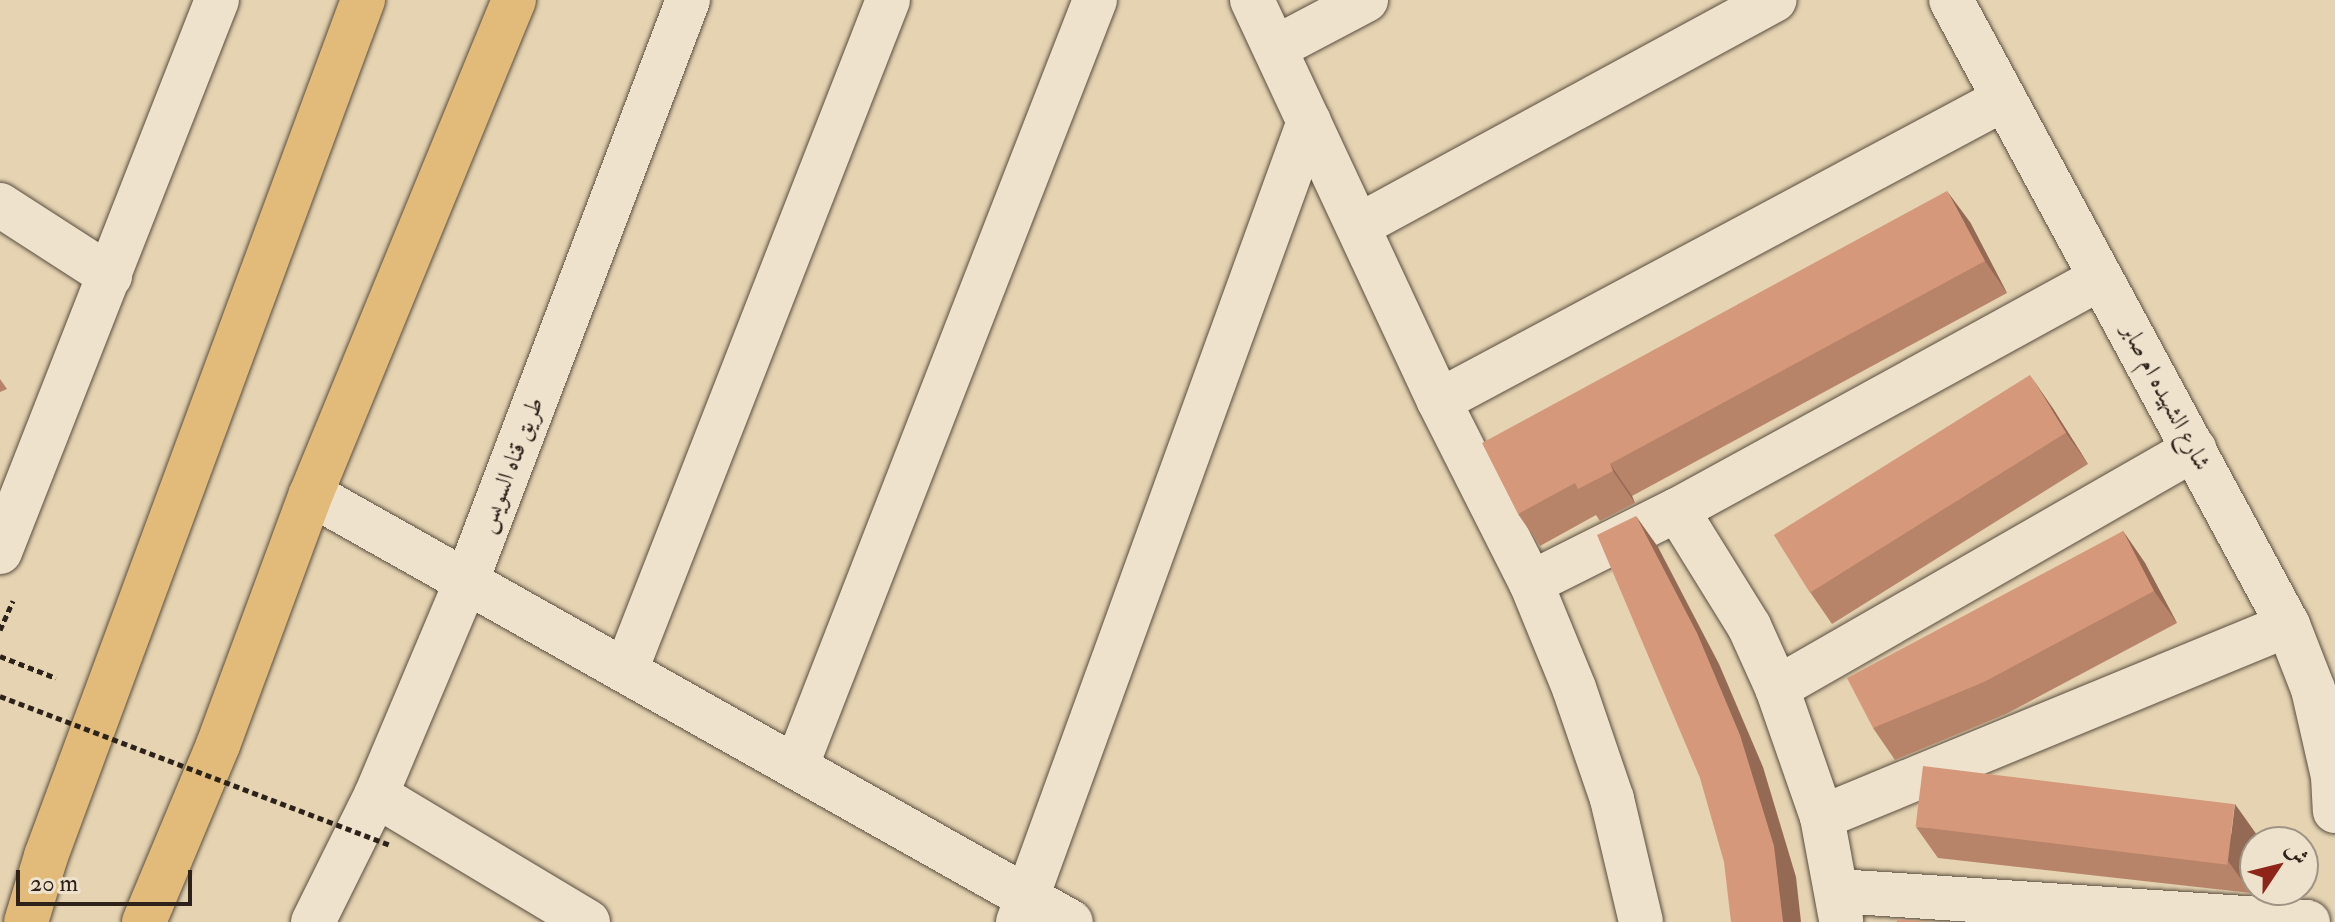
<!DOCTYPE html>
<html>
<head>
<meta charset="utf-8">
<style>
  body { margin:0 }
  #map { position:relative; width:2335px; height:922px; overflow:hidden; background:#e5d3b2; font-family:"IM FELL Double Pica",Amiri,serif }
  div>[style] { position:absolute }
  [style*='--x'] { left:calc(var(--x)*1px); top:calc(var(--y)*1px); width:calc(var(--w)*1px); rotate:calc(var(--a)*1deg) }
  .path>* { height:5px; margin-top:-2.5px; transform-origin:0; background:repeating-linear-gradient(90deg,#2c2219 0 6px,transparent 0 10px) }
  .roads { filter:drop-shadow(0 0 2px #5a4e3f) drop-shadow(0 0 2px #5a4e3f) }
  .minor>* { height:44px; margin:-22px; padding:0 22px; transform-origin:22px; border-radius:22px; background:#eee2cd }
  .highway>* { height:44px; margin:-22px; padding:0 22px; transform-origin:22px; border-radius:22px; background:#e2ba79 }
  .path-bridge>* { height:5px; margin-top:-2.5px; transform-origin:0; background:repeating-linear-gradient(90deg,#2c2219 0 6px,transparent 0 10px) }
  .wall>* { inset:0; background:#b78369 }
  .shaded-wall>* { inset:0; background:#956a55 }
  .building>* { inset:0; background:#d5987a; transform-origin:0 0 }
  span { translate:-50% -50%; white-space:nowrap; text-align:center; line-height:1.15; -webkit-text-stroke:6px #eee2cd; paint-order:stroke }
  .street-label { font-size:24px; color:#2c2219 }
  .north { position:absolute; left:2239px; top:826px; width:80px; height:80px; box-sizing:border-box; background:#eee2cd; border:2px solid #a09585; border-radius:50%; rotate:55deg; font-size:22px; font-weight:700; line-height:32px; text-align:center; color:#2c2219 }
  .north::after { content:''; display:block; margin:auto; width:28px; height:36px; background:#8f2418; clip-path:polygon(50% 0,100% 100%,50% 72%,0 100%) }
  .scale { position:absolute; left:16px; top:870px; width:176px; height:36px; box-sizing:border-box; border:4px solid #2c2219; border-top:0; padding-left:10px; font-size:24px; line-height:28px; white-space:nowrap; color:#2c2219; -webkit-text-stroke:6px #eee2cd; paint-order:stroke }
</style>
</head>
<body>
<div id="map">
  <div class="path">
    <i style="--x:0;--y:630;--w:32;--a:-66"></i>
    <i style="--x:0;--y:656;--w:60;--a:21.4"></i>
  </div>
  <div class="roads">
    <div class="minor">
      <i style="--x:1252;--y:0;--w:442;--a:65"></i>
      <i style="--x:1439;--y:401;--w:204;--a:63.2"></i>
      <i style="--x:1531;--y:583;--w:113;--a:67.7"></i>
      <i style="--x:1574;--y:688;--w:117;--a:71.1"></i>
      <i style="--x:1612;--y:799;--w:126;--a:76.7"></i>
      <i style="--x:1951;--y:0;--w:710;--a:61.67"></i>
      <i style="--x:2288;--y:625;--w:69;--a:68.7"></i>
      <i style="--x:2313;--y:689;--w:89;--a:77.1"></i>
      <i style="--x:2333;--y:776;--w:35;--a:87"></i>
      <i style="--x:1275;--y:48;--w:103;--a:-27.8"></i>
      <i style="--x:0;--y:205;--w:131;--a:32.8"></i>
      <i style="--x:1358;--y:226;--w:474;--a:-28.5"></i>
      <i style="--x:1439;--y:401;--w:641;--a:-28.13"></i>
      <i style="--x:311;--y:494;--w:872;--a:29.39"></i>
      <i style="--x:1677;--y:510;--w:137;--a:58.2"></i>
      <i style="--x:1749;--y:626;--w:68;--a:65.7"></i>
      <i style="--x:1777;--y:688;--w:137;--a:70.8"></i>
      <i style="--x:1822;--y:817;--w:105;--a:79.5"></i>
      <i style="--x:0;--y:552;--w:593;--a:-68.54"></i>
      <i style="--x:1531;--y:583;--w:163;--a:-26.6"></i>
      <i style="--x:1677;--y:510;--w:483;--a:-28.7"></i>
      <i style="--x:626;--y:670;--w:719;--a:-68.64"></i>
      <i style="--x:1777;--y:688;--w:481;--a:-29.8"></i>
      <i style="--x:796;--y:767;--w:823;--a:-68.7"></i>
      <i style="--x:376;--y:795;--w:247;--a:30.9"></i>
      <i style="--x:1822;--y:817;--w:504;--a:-22.39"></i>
      <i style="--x:1838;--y:891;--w:471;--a:3.8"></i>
      <i style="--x:313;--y:922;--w:142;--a:-63.6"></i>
      <i style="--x:376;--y:795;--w:233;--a:-67.1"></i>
      <i style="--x:467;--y:580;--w:621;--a:-69.14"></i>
      <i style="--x:1018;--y:922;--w:852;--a:-70.03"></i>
    </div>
    <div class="highway">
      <i style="--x:26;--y:922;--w:69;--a:-73.1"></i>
      <i style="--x:46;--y:856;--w:913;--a:-69.68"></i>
      <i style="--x:144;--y:922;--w:192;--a:-67.3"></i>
      <i style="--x:218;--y:745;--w:268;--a:-69.7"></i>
      <i style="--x:311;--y:494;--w:534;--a:-67.66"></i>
    </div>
  </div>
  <div class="path-bridge">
    <i style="--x:0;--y:696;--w:418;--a:20.9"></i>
  </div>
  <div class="wall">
    <i style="clip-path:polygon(1970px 222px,2007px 293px,1632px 496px,1635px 503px,1600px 521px,1596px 515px,1540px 546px,1518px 514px)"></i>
    <i style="clip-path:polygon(0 379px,7px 389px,0 392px)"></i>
    <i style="clip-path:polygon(2052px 407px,2088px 464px,1832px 624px,1810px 592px)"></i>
    <i style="clip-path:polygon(2123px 531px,2145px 563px,2177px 623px,2006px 714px,1895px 760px,1873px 728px)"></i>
    <i style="clip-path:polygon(1916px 827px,2257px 835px,2251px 893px,1938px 858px)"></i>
  </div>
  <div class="shaded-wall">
    <i style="clip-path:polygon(1947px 191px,1970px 222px,2007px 293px,1985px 261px)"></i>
    <i style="clip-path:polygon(2030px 375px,2052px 407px,2088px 464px,2066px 433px)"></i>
    <i style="clip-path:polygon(1610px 464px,1632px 496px,1635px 503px,1613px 471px)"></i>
    <i style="clip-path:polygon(1636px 516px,1658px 547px,1719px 664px,1763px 767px,1796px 877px,1801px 922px,1783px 922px)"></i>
    <i style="clip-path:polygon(2123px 531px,2145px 563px,2177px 623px,2154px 591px)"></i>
    <i style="clip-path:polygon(2235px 804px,2257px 835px,2257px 842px,2255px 842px,2255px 855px,2251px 893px,2228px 861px)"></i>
  </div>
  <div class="building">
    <i style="clip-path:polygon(1947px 191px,1985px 261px,1610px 464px,1613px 471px,1578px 489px,1575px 483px,1518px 514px,1482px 443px)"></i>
    <i style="left:2030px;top:375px;width:68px;height:302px;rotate:58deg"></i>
    <i style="clip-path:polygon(1636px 516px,1697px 633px,1740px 735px,1774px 846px,1783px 922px,1731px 922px,1724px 862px,1700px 778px,1597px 535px)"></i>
    <i style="clip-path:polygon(2123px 531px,2154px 591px,1984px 682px,1873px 728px,1847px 678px)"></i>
    <i style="left:1923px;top:766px;width:314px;height:61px;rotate:7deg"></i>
    <i style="clip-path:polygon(1897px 919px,1932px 922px,1897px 922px)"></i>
  </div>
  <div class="street-label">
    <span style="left:2166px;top:397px;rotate:62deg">شارع الشهيده ام صابر</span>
    <span style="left:511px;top:465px;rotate:-69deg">طريق قناه السويس</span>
  </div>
  <div class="north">ش</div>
  <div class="scale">20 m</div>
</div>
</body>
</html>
